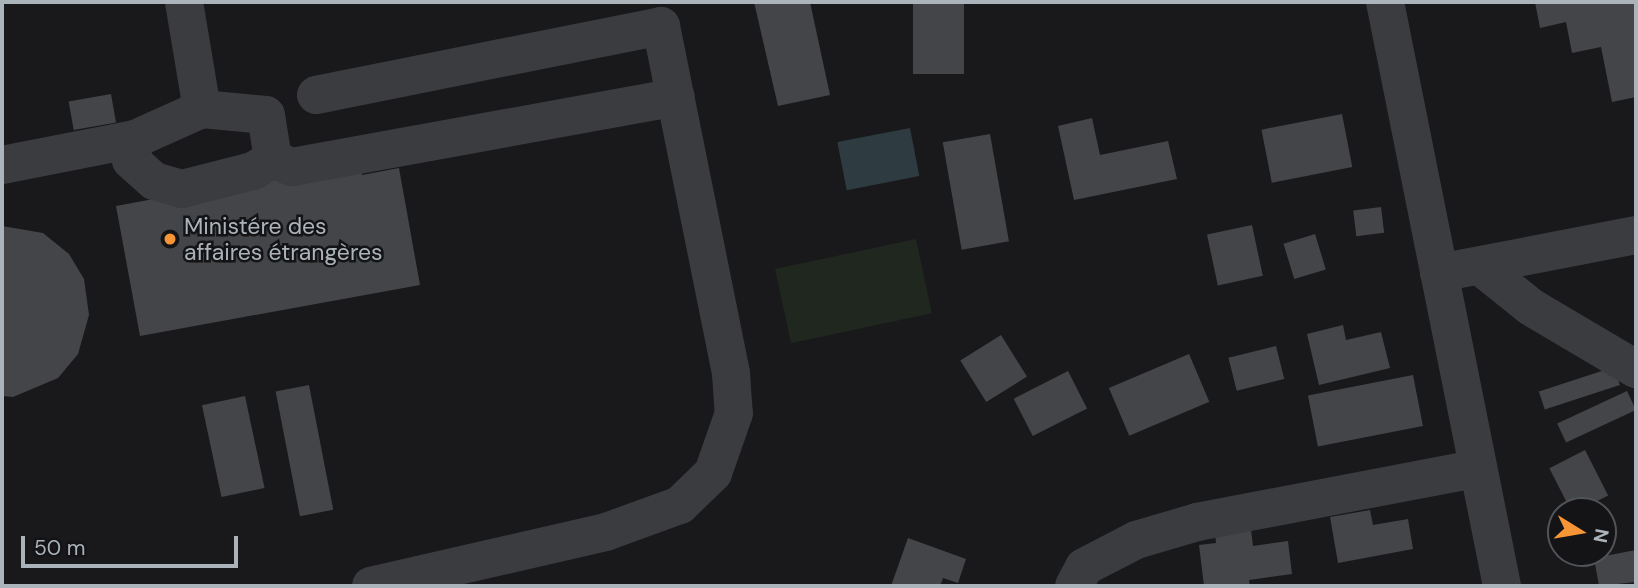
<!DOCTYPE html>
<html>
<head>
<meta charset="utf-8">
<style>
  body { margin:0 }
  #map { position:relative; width:1638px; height:588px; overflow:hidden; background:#19191b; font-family:"DM Sans",sans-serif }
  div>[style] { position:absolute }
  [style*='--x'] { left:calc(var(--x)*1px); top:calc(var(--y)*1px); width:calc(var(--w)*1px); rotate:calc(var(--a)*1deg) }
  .green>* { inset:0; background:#1f271f; transform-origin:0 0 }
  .water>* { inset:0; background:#2e3b40; transform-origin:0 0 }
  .building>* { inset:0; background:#434548; transform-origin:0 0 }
  .minor>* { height:38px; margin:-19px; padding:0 19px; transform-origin:19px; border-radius:19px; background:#3a3c40 }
  .dots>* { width:19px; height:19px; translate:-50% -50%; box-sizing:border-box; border:4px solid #141416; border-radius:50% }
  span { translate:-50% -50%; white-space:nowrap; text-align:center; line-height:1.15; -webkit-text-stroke:5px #141416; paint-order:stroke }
  .poi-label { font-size:23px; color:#abb3bb }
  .left { translate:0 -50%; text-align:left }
  .frame { position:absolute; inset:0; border:4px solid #abb3bb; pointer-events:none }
  .north { position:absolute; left:1547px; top:497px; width:70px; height:70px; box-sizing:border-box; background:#141416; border:2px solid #505458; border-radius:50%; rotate:101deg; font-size:19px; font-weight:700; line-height:28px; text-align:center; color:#abb3bb }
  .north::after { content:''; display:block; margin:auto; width:24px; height:32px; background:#f69536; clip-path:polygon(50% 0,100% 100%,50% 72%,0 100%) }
  .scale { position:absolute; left:21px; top:536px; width:217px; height:32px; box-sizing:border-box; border:4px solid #abb3bb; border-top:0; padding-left:9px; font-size:21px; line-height:24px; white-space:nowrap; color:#abb3bb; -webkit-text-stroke:5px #141416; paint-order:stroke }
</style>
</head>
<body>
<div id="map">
  <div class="green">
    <i style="left:916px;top:239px;width:76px;height:144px;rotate:78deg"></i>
  </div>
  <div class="water">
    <i style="left:910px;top:128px;width:49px;height:74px;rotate:79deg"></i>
  </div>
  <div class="building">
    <i style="clip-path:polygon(754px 2px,810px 2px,830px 95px,778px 106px)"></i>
    <i style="left:913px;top:2px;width:51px;height:72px"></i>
    <i style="clip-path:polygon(1535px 2px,1636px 2px,1636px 97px,1612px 102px,1601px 47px,1572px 53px,1566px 22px,1540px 28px)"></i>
    <i style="left:111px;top:94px;width:29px;height:43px;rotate:80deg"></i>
    <i style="left:1342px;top:114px;width:54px;height:82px;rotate:79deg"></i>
    <i style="clip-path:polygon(1092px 118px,1100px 155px,1168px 141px,1177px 179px,1074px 200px,1058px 126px)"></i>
    <i style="left:990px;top:134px;width:109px;height:48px;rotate:80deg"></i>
    <i style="clip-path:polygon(359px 161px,362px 175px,399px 168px,420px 285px,140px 336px,116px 206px)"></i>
    <i style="left:1381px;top:207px;width:26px;height:28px;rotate:83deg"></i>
    <i style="left:1252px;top:225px;width:52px;height:46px;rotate:78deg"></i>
    <i style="clip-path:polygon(2px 226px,43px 233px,69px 254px,84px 279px,89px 315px,78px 354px,58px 378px,13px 397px,2px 396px)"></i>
    <i style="left:1315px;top:234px;width:37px;height:33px;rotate:73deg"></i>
    <i style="clip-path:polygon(1343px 325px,1346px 340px,1381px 332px,1390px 368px,1319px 385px,1307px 334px)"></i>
    <i style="left:1001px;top:335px;width:49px;height:48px;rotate:58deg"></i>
    <i style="left:1276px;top:346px;width:34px;height:49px;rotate:76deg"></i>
    <i style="left:1189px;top:354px;width:52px;height:87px;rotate:67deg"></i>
    <i style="left:1614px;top:367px;width:19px;height:79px;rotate:72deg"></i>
    <i style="left:1068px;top:371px;width:42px;height:61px;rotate:63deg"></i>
    <i style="left:1413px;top:375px;width:52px;height:107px;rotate:79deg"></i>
    <i style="left:309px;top:385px;width:127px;height:34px;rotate:79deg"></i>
    <i style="left:1627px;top:391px;width:21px;height:77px;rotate:65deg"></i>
    <i style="left:245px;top:396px;width:94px;height:44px;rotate:78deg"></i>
    <i style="left:1585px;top:450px;width:51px;height:40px;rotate:63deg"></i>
    <i style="clip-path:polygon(1370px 510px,1373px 525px,1408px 519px,1413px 549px,1338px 563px,1330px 517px)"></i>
    <i style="clip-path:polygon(1250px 521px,1253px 546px,1288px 541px,1292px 574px,1249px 580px,1250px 586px,1204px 586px,1199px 545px,1216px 543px,1214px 525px)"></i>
    <i style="clip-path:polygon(908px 538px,966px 559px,958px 583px,943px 578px,940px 586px,891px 586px)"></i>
    <i style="clip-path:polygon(1636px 550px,1636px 582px,1599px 586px,1594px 558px)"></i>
  </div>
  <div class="minor">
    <i style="--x:184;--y:2;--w:109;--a:80.5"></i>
    <i style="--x:1385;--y:2;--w:596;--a:78.67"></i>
    <i style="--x:316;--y:95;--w:352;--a:-11.3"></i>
    <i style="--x:661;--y:26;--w:355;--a:78.6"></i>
    <i style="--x:731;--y:374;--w:39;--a:86"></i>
    <i style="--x:734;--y:413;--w:64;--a:109.3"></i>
    <i style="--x:713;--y:473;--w:46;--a:135.9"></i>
    <i style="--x:680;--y:505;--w:79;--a:160"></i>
    <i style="--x:606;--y:532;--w:241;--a:167.1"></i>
    <i style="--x:202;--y:109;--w:64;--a:5.4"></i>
    <i style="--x:266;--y:115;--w:45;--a:81"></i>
    <i style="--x:273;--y:159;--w:23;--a:149"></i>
    <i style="--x:253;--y:171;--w:73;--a:165.8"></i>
    <i style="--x:182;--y:189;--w:29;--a:-164"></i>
    <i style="--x:154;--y:181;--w:31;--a:-138"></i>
    <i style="--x:131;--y:160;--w:21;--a:-79"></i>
    <i style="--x:135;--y:139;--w:73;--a:-24.1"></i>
    <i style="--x:273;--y:159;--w:21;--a:23"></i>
    <i style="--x:292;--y:167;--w:390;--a:-10.3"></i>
    <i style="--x:2;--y:165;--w:136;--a:-11.1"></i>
    <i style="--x:1481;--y:267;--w:64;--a:38.7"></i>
    <i style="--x:1531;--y:307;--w:122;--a:30.6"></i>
    <i style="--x:1439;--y:273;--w:201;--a:-10.9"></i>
    <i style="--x:1074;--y:586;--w:21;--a:-62"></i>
    <i style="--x:1084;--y:567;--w:59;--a:-27.4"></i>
    <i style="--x:1136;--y:540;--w:64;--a:-16.4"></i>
    <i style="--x:1197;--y:522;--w:284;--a:-10.8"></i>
  </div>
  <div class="dots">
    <i style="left:170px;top:239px;background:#f69536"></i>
  </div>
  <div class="poi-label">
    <span class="left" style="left:184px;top:239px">Ministére des<br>affaires étrangères</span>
  </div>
  <div class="frame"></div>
  <div class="north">N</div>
  <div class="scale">50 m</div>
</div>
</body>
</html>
